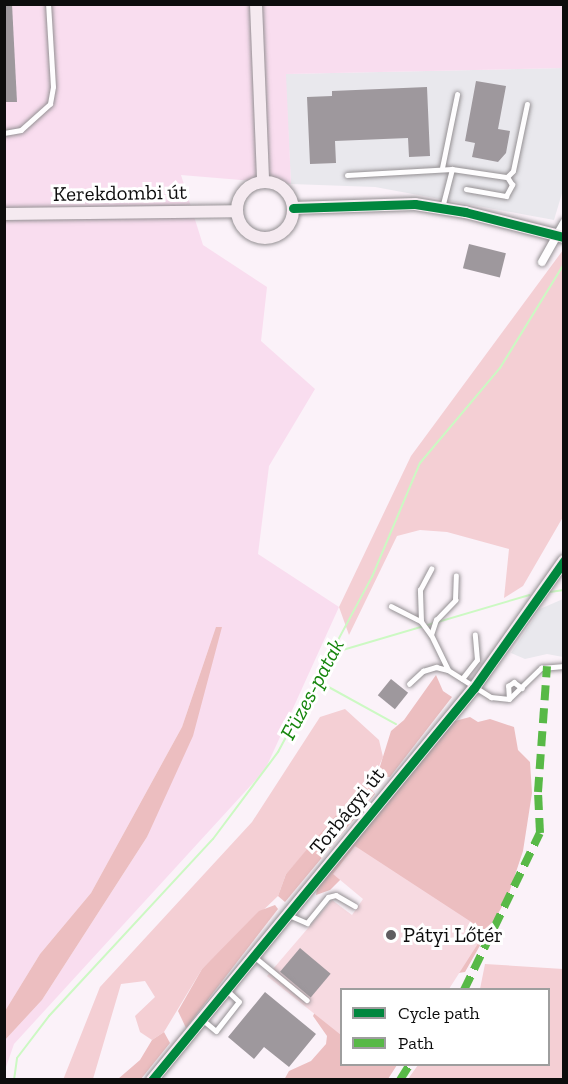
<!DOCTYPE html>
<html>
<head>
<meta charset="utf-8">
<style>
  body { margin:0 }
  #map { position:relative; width:568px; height:1084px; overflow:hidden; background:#fbf2f9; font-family:"Zilla Slab",serif }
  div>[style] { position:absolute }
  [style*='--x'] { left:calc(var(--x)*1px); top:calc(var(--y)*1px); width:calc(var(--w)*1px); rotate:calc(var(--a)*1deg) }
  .industrial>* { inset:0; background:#e9e8ed }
  .farmland>* { inset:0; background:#f9ddef }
  .green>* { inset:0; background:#f4cfd4 }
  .forest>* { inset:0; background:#ecbec0 }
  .pitch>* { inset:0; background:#f7dae1 }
  .stream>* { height:2px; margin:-1px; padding:0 1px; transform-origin:1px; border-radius:1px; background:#ccf9c3 }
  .building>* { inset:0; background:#9e989d; transform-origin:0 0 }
  .roads { filter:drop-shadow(0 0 2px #949093) drop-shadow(0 0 2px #949093) }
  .lane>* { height:4.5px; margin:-2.25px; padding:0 2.25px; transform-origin:2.25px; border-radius:2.25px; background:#fefdfe }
  .street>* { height:8px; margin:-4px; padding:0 4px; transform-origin:4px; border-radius:4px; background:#fefdfe }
  .secondary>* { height:12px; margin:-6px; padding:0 6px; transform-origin:6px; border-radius:6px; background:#f5eaf0 }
  .secondary>.ring { margin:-6px; padding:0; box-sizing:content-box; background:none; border:12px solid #f5eaf0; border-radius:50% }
  .quiet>* { height:8px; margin-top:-4px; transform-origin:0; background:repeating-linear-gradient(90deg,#58b947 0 15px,transparent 0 23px) }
  .cycleway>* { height:9px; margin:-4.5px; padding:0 4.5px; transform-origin:4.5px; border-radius:4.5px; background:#00873e }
  .dots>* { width:16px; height:16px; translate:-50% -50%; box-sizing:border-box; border:3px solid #fff; border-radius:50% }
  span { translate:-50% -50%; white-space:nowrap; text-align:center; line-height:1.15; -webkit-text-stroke:6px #fff; paint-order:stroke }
  .street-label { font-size:21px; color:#0d0d0d }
  .poi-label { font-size:21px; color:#0d0d0d }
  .left { translate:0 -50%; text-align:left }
  .water-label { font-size:22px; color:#15850c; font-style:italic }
  .frame { position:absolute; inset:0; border:6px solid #0d0d0d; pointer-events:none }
  .legend { position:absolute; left:340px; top:988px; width:210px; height:78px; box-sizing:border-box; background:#fff; border:2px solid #9e9e9e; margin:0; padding:8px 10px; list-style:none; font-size:18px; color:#0d0d0d }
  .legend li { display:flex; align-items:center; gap:12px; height:30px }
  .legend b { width:30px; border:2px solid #9e9e9e }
</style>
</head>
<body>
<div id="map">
  <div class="industrial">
    <i style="clip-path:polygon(563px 68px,563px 190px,554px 220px,375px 187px,291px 184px,285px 74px)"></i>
    <i style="clip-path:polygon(563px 599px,563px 657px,547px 654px,525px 659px,511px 653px,540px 609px)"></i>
  </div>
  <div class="farmland">
    <i style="clip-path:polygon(5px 5px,563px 5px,563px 68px,286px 74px,291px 184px,181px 175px,203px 245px,267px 287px,261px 341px,315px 389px,269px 466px,258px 554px,339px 607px,265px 770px,14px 1044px,6px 1067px,5px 1040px,42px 1000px,147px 837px,216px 627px,182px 727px,91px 893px,40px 954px,5px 1011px)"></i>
  </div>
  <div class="green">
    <i style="clip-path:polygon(563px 250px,563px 517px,523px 586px,504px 598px,509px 549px,447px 532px,420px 530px,397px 536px,349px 635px,339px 607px,411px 456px)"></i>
    <i style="clip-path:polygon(345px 709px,379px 740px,383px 757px,376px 773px,286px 874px,278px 896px,202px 969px,164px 1032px,152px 1040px,140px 1032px,135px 1016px,155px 997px,145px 981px,121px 984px,93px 1079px,63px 1080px,100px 987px,252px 822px,320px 717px)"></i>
    <i style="clip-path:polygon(485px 964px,563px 969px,563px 1079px,408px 1079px,418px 1065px,548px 1064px,548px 990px,480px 989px)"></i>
  </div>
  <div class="forest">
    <i style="clip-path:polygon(216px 627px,222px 627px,193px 736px,147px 837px,42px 1000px,5px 1040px,5px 1011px,40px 954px,91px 893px,182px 727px)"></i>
    <i style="clip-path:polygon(436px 675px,443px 691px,452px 697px,390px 777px,377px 776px,391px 731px,404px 720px)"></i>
    <i style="clip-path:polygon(470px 717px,478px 722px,490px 719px,514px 727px,518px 750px,530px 762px,532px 793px,523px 851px,508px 896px,465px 972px,342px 990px,342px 1064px,397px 1065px,388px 1079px,284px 1080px,289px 1071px,311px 1061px,326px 1044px,327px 1036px,313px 1016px,367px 903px,345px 875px,330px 890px,316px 895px,317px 889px,455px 721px)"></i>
    <i style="clip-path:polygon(365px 781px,375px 794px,285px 902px,278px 896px,286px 874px)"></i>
    <i style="clip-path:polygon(275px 905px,278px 909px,186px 1028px,178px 1011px,202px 969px,259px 911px)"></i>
    <i style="clip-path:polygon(164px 1032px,170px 1043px,141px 1079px,118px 1079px,140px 1060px,152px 1040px)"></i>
  </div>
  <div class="pitch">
    <i style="clip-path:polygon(355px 846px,482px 929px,479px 942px,449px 989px,342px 990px,341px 1035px,267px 976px,332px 900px,352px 915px,363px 899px,333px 874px)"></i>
  </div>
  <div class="stream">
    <i style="--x:550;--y:592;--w:14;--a:-8"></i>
    <i style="--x:329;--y:654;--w:209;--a:-16.4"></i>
    <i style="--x:313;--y:685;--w:12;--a:0"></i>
    <i style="--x:325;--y:685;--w:81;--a:28.8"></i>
    <i style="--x:14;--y:1080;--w:22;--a:-82"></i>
    <i style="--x:17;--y:1058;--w:53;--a:-52.7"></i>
    <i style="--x:49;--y:1016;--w:241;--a:-47.2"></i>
    <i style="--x:213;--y:839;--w:109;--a:-53.2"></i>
    <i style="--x:278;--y:752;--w:199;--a:-61.8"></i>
    <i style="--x:372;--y:577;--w:124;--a:-67.2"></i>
    <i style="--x:420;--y:463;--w:124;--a:-49.9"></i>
    <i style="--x:500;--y:368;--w:122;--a:-58.4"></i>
  </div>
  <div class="building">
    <i style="clip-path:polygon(4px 4px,12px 4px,17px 102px,4px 102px)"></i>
    <i style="clip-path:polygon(476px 81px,506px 86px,498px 129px,510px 131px,506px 153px,498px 162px,472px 157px,475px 143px,465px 141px)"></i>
    <i style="clip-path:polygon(427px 87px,430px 156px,409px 157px,408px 138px,335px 141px,336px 163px,310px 164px,307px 97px,332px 96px,332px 91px)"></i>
    <i style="left:469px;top:244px;width:38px;height:25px;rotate:14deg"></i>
    <i style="left:391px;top:679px;width:22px;height:21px;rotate:39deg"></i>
    <i style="left:300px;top:948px;width:40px;height:31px;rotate:40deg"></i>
    <i style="clip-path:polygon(265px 992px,316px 1034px,289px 1067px,264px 1047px,254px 1059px,228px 1037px)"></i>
  </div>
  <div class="roads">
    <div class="lane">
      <i style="--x:4;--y:133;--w:17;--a:-10"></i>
      <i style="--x:21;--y:130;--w:39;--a:-42"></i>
      <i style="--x:50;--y:104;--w:17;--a:-80"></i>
      <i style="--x:53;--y:87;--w:83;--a:-93.4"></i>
      <i style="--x:442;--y:168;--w:75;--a:-78.4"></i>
      <i style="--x:347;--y:175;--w:105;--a:-3.3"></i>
      <i style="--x:466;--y:189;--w:41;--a:9.9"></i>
      <i style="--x:506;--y:196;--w:13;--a:-61"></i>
      <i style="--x:512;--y:185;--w:9;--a:-122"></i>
      <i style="--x:442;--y:208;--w:40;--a:-75.6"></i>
      <i style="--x:452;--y:169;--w:56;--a:8.3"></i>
      <i style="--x:507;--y:177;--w:8;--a:-45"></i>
      <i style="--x:513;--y:171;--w:68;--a:-78.2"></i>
      <i style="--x:391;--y:606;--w:34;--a:27"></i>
      <i style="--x:421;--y:621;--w:17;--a:54"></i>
      <i style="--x:421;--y:621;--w:31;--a:-92"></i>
      <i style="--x:420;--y:590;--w:24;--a:-62"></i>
      <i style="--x:448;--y:670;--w:39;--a:-116"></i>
      <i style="--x:431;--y:635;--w:16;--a:-72"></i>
      <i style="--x:436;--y:620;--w:28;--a:-46"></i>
      <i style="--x:455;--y:600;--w:24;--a:-88"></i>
      <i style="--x:462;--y:679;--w:24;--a:-52"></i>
      <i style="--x:477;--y:660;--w:25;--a:-95"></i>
      <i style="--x:409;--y:684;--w:19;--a:-43"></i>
      <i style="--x:423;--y:671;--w:14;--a:-17"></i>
      <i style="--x:436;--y:667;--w:12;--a:14"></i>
      <i style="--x:448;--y:670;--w:51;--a:32.1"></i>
      <i style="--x:491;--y:697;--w:18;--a:6"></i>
      <i style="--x:509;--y:699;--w:45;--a:-44.1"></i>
      <i style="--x:541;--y:668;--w:23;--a:-5"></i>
      <i style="--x:509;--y:699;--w:13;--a:-94"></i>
      <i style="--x:508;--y:686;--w:7;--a:-34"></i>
      <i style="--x:514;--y:682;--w:10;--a:37"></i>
      <i style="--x:289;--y:915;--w:20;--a:24"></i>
      <i style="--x:307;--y:923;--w:33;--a:-51"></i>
      <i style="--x:328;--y:897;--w:8;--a:-14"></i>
      <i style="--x:336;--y:895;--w:22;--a:30"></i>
      <i style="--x:256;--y:958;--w:66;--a:39.5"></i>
      <i style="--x:203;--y:1020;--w:17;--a:40"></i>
      <i style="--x:216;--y:1031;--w:37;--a:-52"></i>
      <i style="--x:239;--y:1002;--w:16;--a:-137"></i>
    </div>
    <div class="street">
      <i style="--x:542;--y:262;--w:45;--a:-60.6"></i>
    </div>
    <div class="secondary">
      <i style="--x:256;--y:4;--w:177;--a:87.7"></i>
      <i class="ring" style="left:237px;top:182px;width:44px;height:44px"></i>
      <i style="--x:293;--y:208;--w:122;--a:-1.9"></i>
      <i style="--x:415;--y:204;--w:51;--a:9.1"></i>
      <i style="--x:465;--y:212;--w:102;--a:14.2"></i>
      <i style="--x:4;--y:214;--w:232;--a:-0.7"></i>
      <i style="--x:152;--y:1080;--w:507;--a:-50.6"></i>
      <i style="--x:474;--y:688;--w:156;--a:-54.7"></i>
    </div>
  </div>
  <div class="quiet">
    <i style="--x:464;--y:990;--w:174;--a:-64.2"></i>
    <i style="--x:540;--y:833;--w:41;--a:-92.8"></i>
    <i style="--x:538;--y:792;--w:126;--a:-85.9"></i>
    <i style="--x:400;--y:1080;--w:19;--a:-58"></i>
  </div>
  <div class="cycleway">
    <i style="--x:293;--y:208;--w:122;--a:-1.9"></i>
    <i style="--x:415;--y:204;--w:51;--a:9.1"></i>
    <i style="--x:465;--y:212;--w:102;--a:14.2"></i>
    <i style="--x:152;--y:1080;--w:507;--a:-50.6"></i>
    <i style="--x:474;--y:688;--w:156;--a:-54.7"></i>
  </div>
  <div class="dots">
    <i style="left:391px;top:935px;background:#605d60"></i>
  </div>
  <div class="street-label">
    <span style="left:120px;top:193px;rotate:-1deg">Kerekdombi út</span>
    <span style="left:347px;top:811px;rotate:-51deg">Torbágyi út</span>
  </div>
  <div class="poi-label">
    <span class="left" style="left:403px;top:935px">Pátyi Lőtér</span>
  </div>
  <div class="water-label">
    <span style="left:312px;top:689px;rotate:-62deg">Füzes-patak</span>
  </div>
  <div class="frame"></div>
  <ul class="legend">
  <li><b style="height:8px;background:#00873e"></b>Cycle path</li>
  <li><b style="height:8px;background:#58b947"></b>Path</li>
  </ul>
</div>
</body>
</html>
